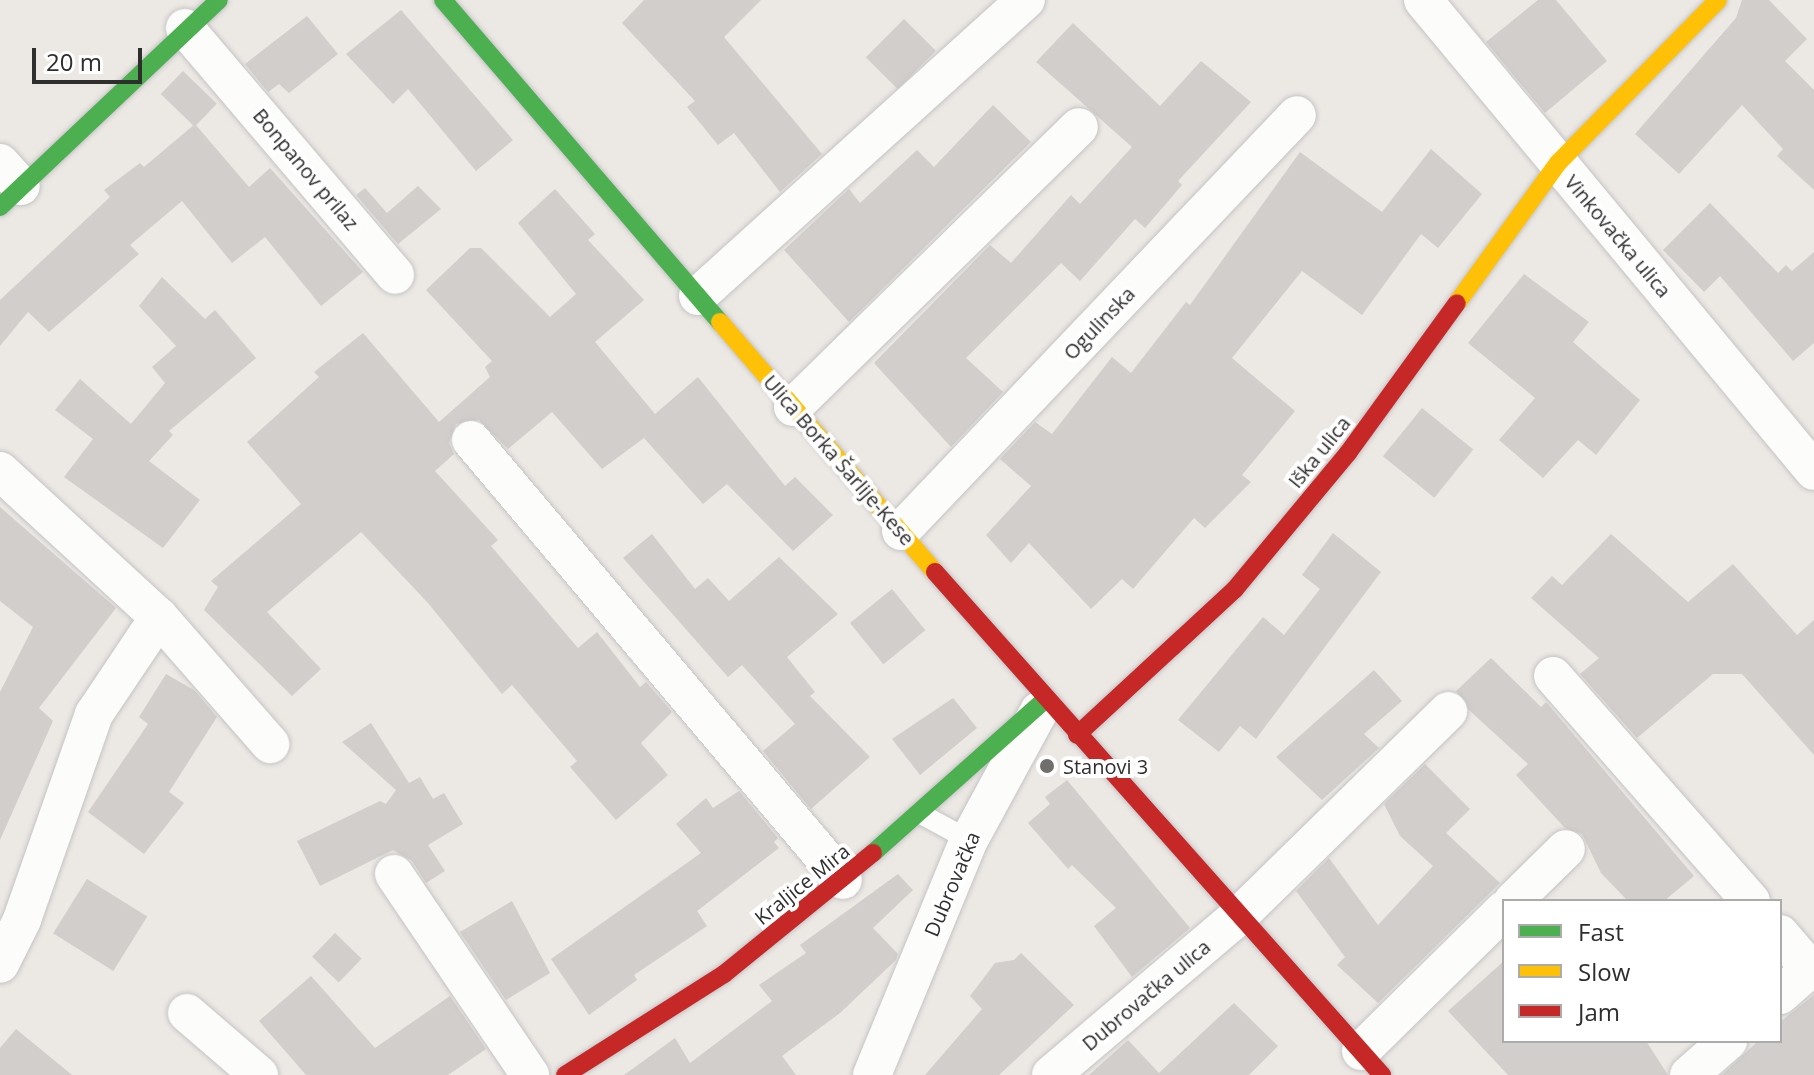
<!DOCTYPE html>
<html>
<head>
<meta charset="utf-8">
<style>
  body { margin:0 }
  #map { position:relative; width:1814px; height:1075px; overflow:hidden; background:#ece8e4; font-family:"Open Sans",sans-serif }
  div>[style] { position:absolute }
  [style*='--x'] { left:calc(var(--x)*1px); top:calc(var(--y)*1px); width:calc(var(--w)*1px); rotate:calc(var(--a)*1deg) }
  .building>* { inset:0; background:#d1cecb; transform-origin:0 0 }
  .roads { filter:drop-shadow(0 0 2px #c5c4c5) drop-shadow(0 0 2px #c5c4c5) }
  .lane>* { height:20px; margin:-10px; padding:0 10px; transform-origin:10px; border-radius:10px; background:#fcfcfb }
  .street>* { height:38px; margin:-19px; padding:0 19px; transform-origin:19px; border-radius:19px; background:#fcfcfb }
  .fast>* { height:18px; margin:-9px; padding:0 9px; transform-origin:9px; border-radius:9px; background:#4caf50 }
  .slow>* { height:18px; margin:-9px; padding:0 9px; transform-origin:9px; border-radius:9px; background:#ffc107 }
  .jam>* { height:18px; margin:-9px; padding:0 9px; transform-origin:9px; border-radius:9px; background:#c62828 }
  .dots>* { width:22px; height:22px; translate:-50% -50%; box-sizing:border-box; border:4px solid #fff; border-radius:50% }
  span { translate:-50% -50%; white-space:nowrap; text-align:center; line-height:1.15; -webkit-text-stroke:8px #fff; paint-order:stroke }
  .street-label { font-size:20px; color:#2e2e2e }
  .poi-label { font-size:20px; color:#2e2e2e }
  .left { translate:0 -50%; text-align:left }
  .legend { position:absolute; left:1502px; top:899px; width:280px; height:144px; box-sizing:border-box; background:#fff; border:2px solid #ababab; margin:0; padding:10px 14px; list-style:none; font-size:24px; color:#2e2e2e }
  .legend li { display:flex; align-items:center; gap:16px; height:40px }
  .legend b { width:40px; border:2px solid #ababab }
  .scale { position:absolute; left:32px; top:48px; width:110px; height:36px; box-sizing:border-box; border:4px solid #2e2e2e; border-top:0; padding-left:10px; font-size:24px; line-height:28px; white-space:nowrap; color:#2e2e2e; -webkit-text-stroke:6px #fff; paint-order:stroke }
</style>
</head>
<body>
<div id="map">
  <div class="building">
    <i style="clip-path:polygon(644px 0,761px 0,724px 37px,822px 154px,780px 192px,734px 133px,718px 145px,687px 107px,695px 101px,622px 23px)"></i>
    <i style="clip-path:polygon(1538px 0,1556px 0,1607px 61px,1545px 113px,1486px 42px)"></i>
    <i style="clip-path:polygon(1742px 0,1769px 0,1807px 39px,1785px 61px,1814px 90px,1814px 190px,1777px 156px,1783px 149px,1742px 105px,1679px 174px,1635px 134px,1736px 18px)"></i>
    <i style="clip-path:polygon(401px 10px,513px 140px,476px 171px,408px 89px,393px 104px,346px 54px)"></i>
    <i style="clip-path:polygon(307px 16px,338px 54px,289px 93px,279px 84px,268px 92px,245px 64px)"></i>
    <i style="left:904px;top:19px;width:45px;height:54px;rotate:45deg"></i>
    <i style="clip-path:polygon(1073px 23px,1160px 106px,1201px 61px,1251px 102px,1178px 181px,1182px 185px,1145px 228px,1135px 219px,1080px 281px,1061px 263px,966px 358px,1003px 392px,951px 447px,874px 363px,990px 245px,1011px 263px,1071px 195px,1080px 204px,1132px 147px,1036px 62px)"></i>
    <i style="left:183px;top:71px;width:47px;height:32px;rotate:44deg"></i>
    <i style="clip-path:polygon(993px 105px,1031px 142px,849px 322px,784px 250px,849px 189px,860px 203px,917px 150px,934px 167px)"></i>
    <i style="clip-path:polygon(195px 124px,249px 187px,270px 168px,363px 272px,321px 306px,265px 237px,232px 263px,182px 201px,130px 245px,139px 254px,49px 332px,28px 312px,0 346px,0 300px,110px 197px,104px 190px,140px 163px,144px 167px)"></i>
    <i style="clip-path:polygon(1431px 149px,1482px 194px,1438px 248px,1421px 234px,1362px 315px,1302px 271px,1232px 358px,1295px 411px,1242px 475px,1251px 482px,1205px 528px,1194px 518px,1133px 589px,1122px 579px,1091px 609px,1029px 543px,1011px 563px,986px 535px,1031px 486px,1000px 459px,1035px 422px,1052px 434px,1112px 357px,1131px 373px,1186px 302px,1190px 305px,1300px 152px,1382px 212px)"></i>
    <i style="clip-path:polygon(418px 186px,441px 209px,398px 244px,356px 195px,365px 188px,387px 213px)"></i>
    <i style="clip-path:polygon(555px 189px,595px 234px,588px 240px,644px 300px,595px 342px,655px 414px,698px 377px,785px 486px,795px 477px,833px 515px,793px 551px,727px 484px,703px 504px,644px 438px,602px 469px,552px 412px,508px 449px,479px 420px,456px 424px,449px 443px,454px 454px,435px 471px,498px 540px,491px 546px,578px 648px,597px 632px,640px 687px,646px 682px,672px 712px,641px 743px,668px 775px,616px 820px,570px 767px,577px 761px,512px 685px,502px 694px,428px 603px,361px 532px,267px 612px,321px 669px,292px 696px,204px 610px,218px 587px,211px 581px,301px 504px,247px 442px,319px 377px,314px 372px,363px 333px,439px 422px,490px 377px,485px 367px,492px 361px,426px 290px,470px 248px,481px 248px,550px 317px,576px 294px,518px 223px)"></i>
    <i style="clip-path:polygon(1710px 203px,1778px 273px,1786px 265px,1792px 271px,1814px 252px,1814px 343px,1793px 361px,1720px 276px,1704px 292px,1663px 250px)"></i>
    <i style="clip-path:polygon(1524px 274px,1589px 322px,1573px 342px,1640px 400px,1596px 455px,1578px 440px,1543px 478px,1499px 440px,1535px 398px,1468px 343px)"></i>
    <i style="clip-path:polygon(162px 277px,205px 319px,215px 310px,256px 358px,169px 431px,173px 435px,149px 461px,200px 500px,163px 548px,64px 477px,93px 439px,55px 410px,80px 379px,131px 424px,165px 383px,152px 367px,176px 346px,139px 306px)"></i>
    <i style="left:1422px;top:408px;width:66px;height:62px;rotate:39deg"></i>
    <i style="clip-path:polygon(0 507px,116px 608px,39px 708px,53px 721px,0 840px,0 692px,33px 627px,0 601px)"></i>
    <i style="clip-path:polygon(1333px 533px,1381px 572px,1256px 739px,1240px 726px,1219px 752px,1178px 720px,1263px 617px,1284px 635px,1320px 589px,1302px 575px)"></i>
    <i style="clip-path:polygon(652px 534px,695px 589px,708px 578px,729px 601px,779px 557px,838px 614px,787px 657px,815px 692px,810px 696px,870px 757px,811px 809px,763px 751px,795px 724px,742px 665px,728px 677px,623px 558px)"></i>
    <i style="clip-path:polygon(1611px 534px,1688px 602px,1733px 564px,1797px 635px,1814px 620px,1814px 755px,1742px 674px,1713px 674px,1637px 738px,1580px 674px,1599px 658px,1531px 598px,1552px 576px,1562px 585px)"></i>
    <i style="left:892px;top:589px;width:53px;height:54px;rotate:51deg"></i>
    <i style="clip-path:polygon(1491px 658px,1541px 707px,1546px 702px,1694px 876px,1664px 901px,1628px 901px,1601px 873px,1582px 834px,1565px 828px,1516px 775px,1528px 764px,1469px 710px,1456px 691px)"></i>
    <i style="clip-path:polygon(1374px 670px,1402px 701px,1364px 734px,1379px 748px,1322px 800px,1276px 757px)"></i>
    <i style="clip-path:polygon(166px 674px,194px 690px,217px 717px,169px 792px,184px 803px,144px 854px,88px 812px,148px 724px,139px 717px)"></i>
    <i style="clip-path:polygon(953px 698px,977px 728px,920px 775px,892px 739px)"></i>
    <i style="clip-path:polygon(371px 723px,409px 783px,420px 777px,433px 799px,444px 793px,463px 824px,428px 845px,445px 871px,426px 883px,412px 861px,393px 850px,320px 886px,297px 841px,380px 801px,386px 804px,396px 790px,342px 742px)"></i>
    <i style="clip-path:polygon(1425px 764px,1470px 809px,1446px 833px,1500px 883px,1378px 1003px,1337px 965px,1345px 957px,1296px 891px,1329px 858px,1378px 925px,1433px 866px,1400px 836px,1384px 804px)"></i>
    <i style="clip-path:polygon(1067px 780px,1190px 928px,1132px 977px,1094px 926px,1116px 908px,1072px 865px,1068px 869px,1028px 823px,1050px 804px,1045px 797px)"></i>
    <i style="clip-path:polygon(739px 791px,778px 838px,774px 842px,779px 848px,697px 911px,707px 926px,634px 975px,637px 980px,589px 1015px,551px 959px,701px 853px,676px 824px,706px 798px,713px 808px)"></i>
    <i style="clip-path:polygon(898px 874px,913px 890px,873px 928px,898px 954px,896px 960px,840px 1013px,782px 1056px,796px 1075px,624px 1075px,675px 1038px,690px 1063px,772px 1001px,759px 985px,806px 953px,800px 945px)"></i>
    <i style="left:87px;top:879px;width:71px;height:64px;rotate:32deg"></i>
    <i style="clip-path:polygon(512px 901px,550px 973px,506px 1000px,460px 932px)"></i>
    <i style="left:335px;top:933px;width:37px;height:33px;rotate:44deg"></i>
    <i style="clip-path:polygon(1021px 953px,1074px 1005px,999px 1075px,925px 1075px,982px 1009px,970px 996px,995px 963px,1014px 960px)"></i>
    <i style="clip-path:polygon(1504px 961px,1504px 1041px,1646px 1041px,1668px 1075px,1508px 1075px,1448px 1011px)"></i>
    <i style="clip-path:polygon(311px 976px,375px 1048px,450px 996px,486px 1049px,448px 1075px,306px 1075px,259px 1021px)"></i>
    <i style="clip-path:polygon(1814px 995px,1814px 1075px,1722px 1075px,1758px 1041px,1780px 1041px,1780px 1022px)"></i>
    <i style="clip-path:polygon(1234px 1003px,1278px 1046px,1249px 1075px,1089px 1075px,1128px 1040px,1159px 1073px)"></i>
    <i style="clip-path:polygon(16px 1029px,72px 1075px,0 1075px,0 1048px)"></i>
  </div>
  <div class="roads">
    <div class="lane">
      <i style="--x:921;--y:814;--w:55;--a:28.4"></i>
    </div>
    <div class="street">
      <i style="--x:1423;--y:0;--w:612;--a:50.3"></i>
      <i style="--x:185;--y:28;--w:324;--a:49.6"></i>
      <i style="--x:0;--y:163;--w:31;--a:48"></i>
      <i style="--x:698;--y:296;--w:442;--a:-42.1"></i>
      <i style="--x:793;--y:407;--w:400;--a:-44.4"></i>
      <i style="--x:471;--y:440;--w:576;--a:49.79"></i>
      <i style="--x:0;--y:471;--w:216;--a:42.6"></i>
      <i style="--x:159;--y:617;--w:117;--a:123.8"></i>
      <i style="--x:94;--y:714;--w:218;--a:109.3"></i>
      <i style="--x:22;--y:920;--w:49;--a:116.6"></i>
      <i style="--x:901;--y:531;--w:574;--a:-46.41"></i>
      <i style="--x:159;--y:617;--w:169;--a:48.8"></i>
      <i style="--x:1553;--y:676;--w:300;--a:48.7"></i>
      <i style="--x:394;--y:874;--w:243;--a:55.9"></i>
      <i style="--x:1513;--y:901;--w:74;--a:-44.5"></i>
      <i style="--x:1780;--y:934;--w:46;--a:49.4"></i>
      <i style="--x:1810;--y:969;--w:40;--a:139"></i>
      <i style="--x:187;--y:1013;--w:95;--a:40.7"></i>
      <i style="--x:1361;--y:1051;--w:201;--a:-44.6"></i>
      <i style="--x:872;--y:1075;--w:254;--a:-67.6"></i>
      <i style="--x:969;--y:840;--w:147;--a:-61.5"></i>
      <i style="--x:1051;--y:1075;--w:249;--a:-40.3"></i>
      <i style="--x:1241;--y:914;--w:290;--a:-44.4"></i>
      <i style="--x:1689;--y:1075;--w:52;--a:-41.1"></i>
    </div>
    <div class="fast">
      <i style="--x:443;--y:0;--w:425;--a:49.3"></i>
      <i style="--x:0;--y:207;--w:301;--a:-43.4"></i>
      <i style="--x:873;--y:853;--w:230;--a:-41.7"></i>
    </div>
    <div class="slow">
      <i style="--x:1457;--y:303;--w:173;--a:-54.2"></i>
      <i style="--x:1558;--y:163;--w:228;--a:-45.5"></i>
      <i style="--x:720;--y:322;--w:330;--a:49.3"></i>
    </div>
    <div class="jam">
      <i style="--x:935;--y:572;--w:673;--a:48.37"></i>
      <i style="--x:1077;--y:735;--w:215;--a:-42.7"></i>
      <i style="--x:1235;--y:589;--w:177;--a:-50.3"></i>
      <i style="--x:1348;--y:453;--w:185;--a:-54"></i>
      <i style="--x:565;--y:1075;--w:188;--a:-32.4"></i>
      <i style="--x:724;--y:974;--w:192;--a:-39.1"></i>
    </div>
  </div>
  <div class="dots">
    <i style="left:1047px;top:766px;background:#706f6e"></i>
  </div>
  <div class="street-label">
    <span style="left:306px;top:169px;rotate:50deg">Bonpanov prilaz</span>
    <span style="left:1618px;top:236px;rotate:50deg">Vinkovačka ulica</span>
    <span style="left:1099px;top:323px;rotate:-46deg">Ogulinska</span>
    <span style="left:1319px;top:452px;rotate:-51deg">Iška ulica</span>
    <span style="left:839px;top:460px;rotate:49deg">Ulica Borka Šarlije-Kese</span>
    <span style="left:802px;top:884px;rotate:-39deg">Kraljice Mira</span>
    <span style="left:952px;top:884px;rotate:-67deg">Dubrovačka</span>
    <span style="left:1146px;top:995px;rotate:-40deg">Dubrovačka ulica</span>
  </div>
  <div class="poi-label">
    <span class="left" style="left:1063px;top:766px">Stanovi 3</span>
  </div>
  <ul class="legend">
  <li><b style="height:10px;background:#4caf50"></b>Fast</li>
  <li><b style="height:10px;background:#ffc107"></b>Slow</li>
  <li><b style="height:10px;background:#c62828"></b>Jam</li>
  </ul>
  <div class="scale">20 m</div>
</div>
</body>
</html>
